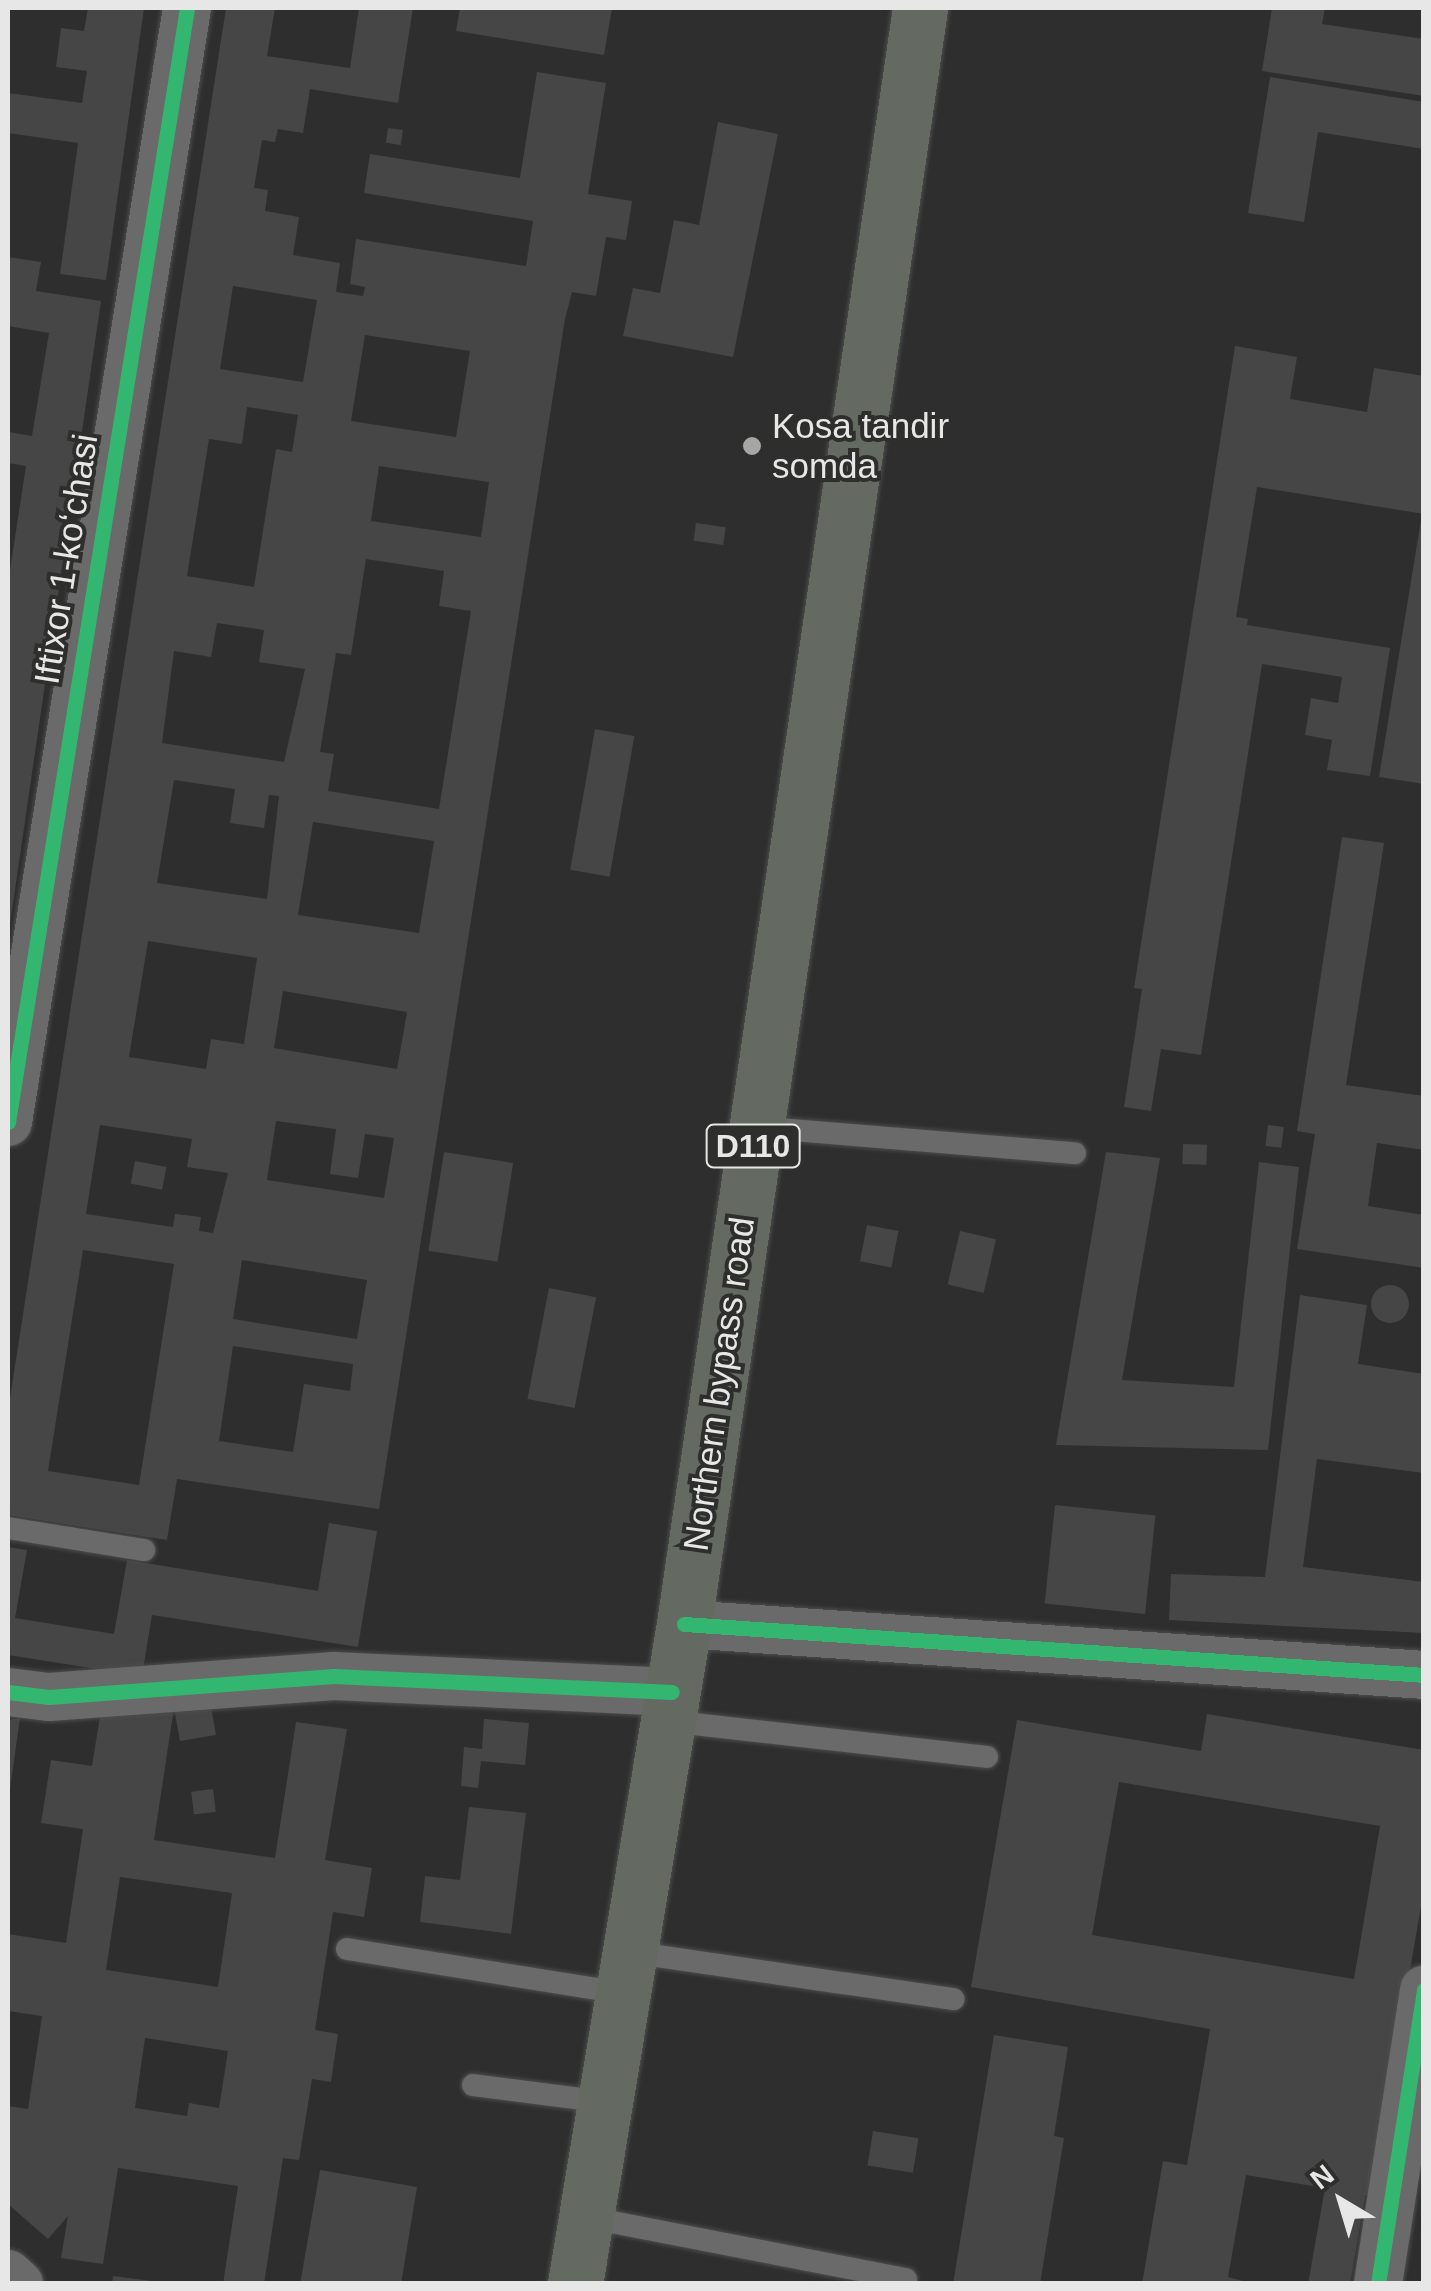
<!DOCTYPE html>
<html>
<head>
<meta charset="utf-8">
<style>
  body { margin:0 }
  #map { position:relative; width:1431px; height:2291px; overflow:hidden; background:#2e2e2e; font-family:Arial,sans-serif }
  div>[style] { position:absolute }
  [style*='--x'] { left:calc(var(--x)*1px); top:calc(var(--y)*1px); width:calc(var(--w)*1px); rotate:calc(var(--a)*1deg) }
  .building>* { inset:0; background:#464646; transform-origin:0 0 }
  .round { border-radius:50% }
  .roads { filter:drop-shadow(0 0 2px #4c4d4c) drop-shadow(0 0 2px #4c4d4c) }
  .lane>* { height:22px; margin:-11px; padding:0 11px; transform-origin:11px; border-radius:11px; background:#6a6a6a }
  .street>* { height:48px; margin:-24px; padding:0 24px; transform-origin:24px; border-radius:24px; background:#6a6a6a }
  .primary>* { height:55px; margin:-27.5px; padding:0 27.5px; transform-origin:27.5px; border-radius:27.5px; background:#646961 }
  .cycleway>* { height:15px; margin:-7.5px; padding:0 7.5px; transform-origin:7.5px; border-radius:7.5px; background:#33b770 }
  .dots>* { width:28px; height:28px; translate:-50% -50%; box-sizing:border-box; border:5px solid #2e2f2d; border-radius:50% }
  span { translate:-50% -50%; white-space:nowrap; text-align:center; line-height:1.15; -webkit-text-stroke:8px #2e2f2d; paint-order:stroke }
  .shield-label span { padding:2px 8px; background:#2e2f2d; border:2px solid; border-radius:8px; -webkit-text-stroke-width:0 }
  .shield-label { font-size:32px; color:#e6e7e6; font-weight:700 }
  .poi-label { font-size:35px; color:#e6e7e6 }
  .left { translate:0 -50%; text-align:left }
  .street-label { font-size:35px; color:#e6e7e6 }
  .frame { position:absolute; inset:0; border:10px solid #e6e7e6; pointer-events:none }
  .north { position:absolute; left:1291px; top:2151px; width:100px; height:100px; -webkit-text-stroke:8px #2e2f2d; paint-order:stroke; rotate:322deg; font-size:28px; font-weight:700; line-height:40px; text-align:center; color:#e6e7e6 }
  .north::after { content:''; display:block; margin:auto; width:35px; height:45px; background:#e6e7e6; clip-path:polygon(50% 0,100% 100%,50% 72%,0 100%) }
</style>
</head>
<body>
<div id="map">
  <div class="building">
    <i style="clip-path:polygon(88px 8px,144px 8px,106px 280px,60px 274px,78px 143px,8px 133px,8px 93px,82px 103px,87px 71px,56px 67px,61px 28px,84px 31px)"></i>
    <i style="clip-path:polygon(evenodd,226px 8px,275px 8px,267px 56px,350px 68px,359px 8px,413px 8px,398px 103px,310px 89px,303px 133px,278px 129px,275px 142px,262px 140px,254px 188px,268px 190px,265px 211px,299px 217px,293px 255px,340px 263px,336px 292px,363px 296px,365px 287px,350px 284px,356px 239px,526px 266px,533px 221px,364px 193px,370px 154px,520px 178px,537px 72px,606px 83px,588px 194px,632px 201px,626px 240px,606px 237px,596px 296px,572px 292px,565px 319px,379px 1509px,177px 1479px,167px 1540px,8px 1515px,8px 1411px,226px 8px,233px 286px,317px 300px,303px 382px,220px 369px,233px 286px,226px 8px,365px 335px,470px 351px,456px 437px,351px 421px,365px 335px,226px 8px,247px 407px,298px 415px,292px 452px,276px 449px,254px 587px,187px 576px,209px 439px,242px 444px,247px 407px,226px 8px,379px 466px,489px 482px,481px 537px,371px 521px,379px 466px,226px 8px,366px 559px,444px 571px,439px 606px,471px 611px,439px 809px,328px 791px,334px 754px,320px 752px,336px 653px,351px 655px,366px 559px,226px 8px,217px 623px,264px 630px,259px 662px,305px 669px,284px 762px,162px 743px,174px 651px,211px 657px,217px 623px,226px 8px,174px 780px,235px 789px,230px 823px,264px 828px,269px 795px,279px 796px,267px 899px,157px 883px,174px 780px,226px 8px,313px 822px,434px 841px,419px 933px,298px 915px,313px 822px,226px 8px,148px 941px,257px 958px,244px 1044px,211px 1039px,206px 1069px,129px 1057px,148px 941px,226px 8px,283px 991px,407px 1012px,397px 1069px,274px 1048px,283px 991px,226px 8px,276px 1121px,336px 1129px,330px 1174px,358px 1178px,365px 1134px,394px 1138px,384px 1198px,267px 1180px,276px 1121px,226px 8px,100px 1125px,192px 1139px,187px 1167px,228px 1173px,213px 1233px,199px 1231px,201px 1217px,175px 1214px,173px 1227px,86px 1214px,100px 1125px,226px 8px,83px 1250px,174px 1264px,139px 1485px,48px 1471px,83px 1250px,226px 8px,242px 1260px,367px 1280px,357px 1339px,233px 1319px,242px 1260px,226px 8px,233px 1346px,353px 1364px,350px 1391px,304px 1384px,293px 1452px,219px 1441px,233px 1346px)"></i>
    <i style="clip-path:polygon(460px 8px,562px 10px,612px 8px,604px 55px,456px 31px)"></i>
    <i style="clip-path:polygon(1272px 8px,1325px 8px,1322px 24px,1424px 39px,1424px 96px,1262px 71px)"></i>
    <i style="clip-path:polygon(1270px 77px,1424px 102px,1424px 149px,1318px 132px,1304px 222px,1248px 213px)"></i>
    <i style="clip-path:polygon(718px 122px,778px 134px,733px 357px,623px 336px,633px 288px,660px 293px,674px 220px,699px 225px)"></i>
    <i style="left:388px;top:128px;width:15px;height:15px;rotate:8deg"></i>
    <i style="clip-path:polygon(8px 257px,41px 262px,36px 291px,101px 301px,10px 924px,8px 583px,26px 466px,8px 463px,8px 432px,32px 436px,49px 333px,8px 326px)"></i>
    <i style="clip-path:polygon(1235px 346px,1297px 357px,1290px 399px,1367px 412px,1374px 368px,1424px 376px,1424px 514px,1257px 487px,1236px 617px,1248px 619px,1247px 625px,1390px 648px,1370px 776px,1327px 770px,1332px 740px,1305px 735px,1311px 698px,1338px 703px,1342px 677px,1262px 664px,1201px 1055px,1161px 1049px,1151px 1111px,1124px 1107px,1142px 989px,1134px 988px)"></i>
    <i style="clip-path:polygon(1421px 520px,1424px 520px,1424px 784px,1379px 777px)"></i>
    <i style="left:696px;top:523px;width:30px;height:18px;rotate:8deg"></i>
    <i style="left:595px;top:729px;width:40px;height:143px;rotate:10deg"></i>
    <i style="clip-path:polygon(1342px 837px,1384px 843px,1346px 1085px,1424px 1096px,1424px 1150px,1377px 1143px,1368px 1206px,1424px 1215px,1424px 1268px,1297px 1249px,1315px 1134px,1297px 1131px)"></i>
    <i style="left:1268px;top:1125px;width:16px;height:21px;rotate:7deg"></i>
    <i style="left:1183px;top:1144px;width:24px;height:20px;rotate:2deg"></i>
    <i style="left:444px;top:1152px;width:70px;height:100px;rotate:9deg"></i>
    <i style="clip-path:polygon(1106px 1152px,1160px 1158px,1122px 1380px,1234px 1387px,1259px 1162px,1299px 1167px,1268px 1450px,1056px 1445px)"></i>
    <i style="left:135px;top:1161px;width:32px;height:23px;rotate:11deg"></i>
    <i style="left:867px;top:1225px;width:32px;height:37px;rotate:11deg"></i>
    <i style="left:960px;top:1231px;width:37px;height:55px;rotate:13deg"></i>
    <i class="round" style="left:1371px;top:1285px;width:38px;height:38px"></i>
    <i style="left:549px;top:1288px;width:48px;height:113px;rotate:11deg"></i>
    <i style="clip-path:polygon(1300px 1295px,1367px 1305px,1358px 1364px,1424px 1374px,1424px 1473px,1317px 1459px,1303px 1567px,1424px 1582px,1424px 1633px,1169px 1620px,1171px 1574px,1265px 1577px)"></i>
    <i style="left:1055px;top:1505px;width:101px;height:99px;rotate:6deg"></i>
    <i style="clip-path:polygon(329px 1523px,377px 1531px,358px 1647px,152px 1615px,142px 1676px,8px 1655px,8px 1547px,27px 1550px,15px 1618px,114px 1634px,127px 1560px,318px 1591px)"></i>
    <i style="clip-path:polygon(evenodd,210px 1701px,216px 1735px,180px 1741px,174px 1708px,154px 1840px,275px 1858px,296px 1722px,347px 1729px,325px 1860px,372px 1868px,364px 1917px,333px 1912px,315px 2030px,338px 2034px,331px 2082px,312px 2079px,299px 2160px,283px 2158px,264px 2284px,223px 2284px,238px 2186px,118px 2168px,103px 2264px,61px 2258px,68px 2216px,48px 2239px,8px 2204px,8px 2106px,28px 2109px,42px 2016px,8px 2011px,8px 1934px,66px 1943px,83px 1829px,41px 1823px,51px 1760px,92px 1766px,101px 1710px,210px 1701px,120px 1877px,232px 1893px,218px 1987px,106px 1970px,120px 1877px,210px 1701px,145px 2038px,228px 2051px,219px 2108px,189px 2103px,187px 2116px,135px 2108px,145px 2038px)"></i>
    <i style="clip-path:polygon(evenodd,1207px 1714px,1424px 1750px,1424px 1889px,1371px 2196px,1365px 2195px,1350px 2284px,1308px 2284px,1325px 2188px,1246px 2175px,1228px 2277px,1254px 2284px,1142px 2284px,1163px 2161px,1187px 2165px,1210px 2029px,971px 1987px,1017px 1720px,1201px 1751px,1207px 1714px,1119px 1782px,1380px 1826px,1354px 1979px,1092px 1935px,1119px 1782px)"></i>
    <i style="clip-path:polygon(20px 1718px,10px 1789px,8px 1789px,8px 1720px)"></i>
    <i style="clip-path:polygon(484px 1719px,529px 1723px,525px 1765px,481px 1761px,478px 1788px,461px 1786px,464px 1747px,482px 1749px)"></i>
    <i style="left:213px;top:1789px;width:23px;height:22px;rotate:83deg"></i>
    <i style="clip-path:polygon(469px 1807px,526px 1813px,511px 1934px,420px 1922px,425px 1876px,460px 1880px)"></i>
    <i style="clip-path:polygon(994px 2035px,1068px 2047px,1054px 2136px,1064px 2138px,1040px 2284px,953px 2284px)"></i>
    <i style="left:873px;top:2131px;width:46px;height:35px;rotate:9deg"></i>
    <i style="clip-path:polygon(320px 2170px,417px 2187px,401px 2284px,300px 2284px)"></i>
    <i style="clip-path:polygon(113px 2276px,152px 2281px,152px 2284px,112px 2284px)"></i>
  </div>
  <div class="roads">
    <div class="lane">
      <i style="--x:756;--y:1127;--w:320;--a:4.7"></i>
      <i style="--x:8;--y:1528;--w:138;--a:9.2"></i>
      <i style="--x:667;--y:1721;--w:322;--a:6.4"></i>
      <i style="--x:347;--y:1949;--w:279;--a:9.1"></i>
      <i style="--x:630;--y:1952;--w:327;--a:8.3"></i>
      <i style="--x:473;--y:2085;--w:133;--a:7.3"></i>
      <i style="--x:586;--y:2217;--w:326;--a:11"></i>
    </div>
    <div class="street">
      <i style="--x:8;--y:1122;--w:1128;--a:-80.87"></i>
      <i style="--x:684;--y:1624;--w:742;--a:3.94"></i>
      <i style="--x:8;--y:1692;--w:41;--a:7"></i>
      <i style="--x:49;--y:1697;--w:286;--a:-4.2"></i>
      <i style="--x:334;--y:1676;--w:338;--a:2.7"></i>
      <i style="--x:8;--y:2274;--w:15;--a:42"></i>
      <i style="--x:1378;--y:2284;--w:298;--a:-81.1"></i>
    </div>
    <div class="primary">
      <i style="--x:575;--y:2284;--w:669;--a:-80.62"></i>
      <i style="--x:684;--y:1624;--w:1633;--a:-81.69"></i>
    </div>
  </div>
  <div class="cycleway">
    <i style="--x:8;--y:1122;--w:1128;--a:-80.87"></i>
    <i style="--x:684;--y:1624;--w:742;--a:3.94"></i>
    <i style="--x:8;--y:1692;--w:41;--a:7"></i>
    <i style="--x:49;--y:1697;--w:286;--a:-4.2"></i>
    <i style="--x:334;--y:1676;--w:338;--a:2.7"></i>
    <i style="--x:1378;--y:2284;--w:298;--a:-81.1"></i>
  </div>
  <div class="dots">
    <i style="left:752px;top:446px;background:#a6a6a6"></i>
  </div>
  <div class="shield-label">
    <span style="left:753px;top:1146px">D110</span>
  </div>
  <div class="poi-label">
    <span class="left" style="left:772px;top:446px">Kosa tandir<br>somda</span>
  </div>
  <div class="street-label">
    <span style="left:66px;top:559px;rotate:-81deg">Iftixor 1-koʻchasi</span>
    <span style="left:719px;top:1384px;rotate:-82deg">Northern bypass road</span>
  </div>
  <div class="frame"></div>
  <div class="north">N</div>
</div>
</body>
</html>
